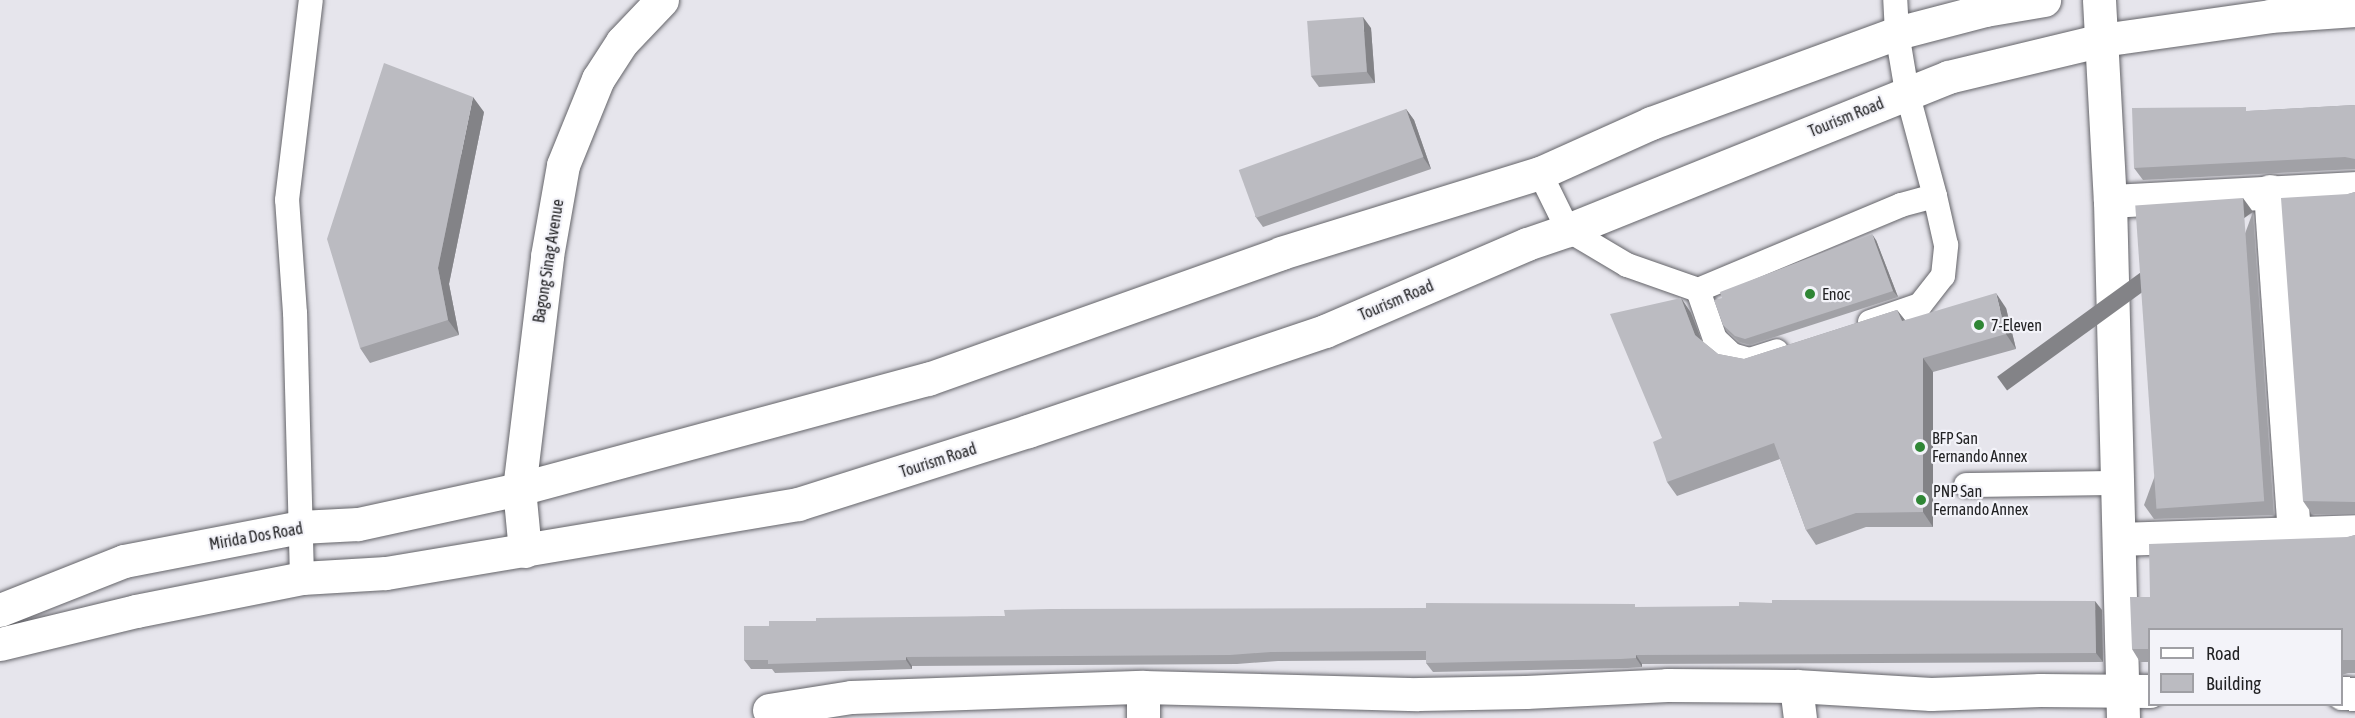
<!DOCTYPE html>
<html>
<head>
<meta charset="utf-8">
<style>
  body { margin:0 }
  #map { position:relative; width:2355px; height:718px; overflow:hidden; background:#e6e5ec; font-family:"Asap Condensed",sans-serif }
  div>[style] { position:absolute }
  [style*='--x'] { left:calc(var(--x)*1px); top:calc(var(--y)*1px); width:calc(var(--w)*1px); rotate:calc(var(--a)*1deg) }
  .roads { filter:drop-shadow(0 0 2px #646469) drop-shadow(0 0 2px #646469) }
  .service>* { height:24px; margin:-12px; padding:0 12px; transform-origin:12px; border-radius:12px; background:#fff }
  .minor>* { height:33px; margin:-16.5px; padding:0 16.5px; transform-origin:16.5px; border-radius:16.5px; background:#fff }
  .tertiary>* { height:33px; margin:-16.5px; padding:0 16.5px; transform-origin:16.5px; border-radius:16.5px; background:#fff }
  .secondary>* { height:33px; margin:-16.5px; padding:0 16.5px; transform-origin:16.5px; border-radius:16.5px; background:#fff }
  .wall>* { inset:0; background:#a1a1a6 }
  .shaded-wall>* { inset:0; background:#838387; transform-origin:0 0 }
  .building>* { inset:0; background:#bbbbc1; transform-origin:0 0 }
  .dots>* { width:16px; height:16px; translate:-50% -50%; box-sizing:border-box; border:3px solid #f3f3f9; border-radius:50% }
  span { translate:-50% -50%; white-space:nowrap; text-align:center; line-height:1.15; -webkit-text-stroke:4.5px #f3f3f9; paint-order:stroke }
  .street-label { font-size:16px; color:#222224 }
  .poi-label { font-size:16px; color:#222224 }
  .left { translate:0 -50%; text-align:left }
  .legend { position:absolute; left:2148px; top:628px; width:195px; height:78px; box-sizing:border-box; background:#f3f3f9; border:2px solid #9f9fa4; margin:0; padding:8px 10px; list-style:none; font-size:18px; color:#222224 }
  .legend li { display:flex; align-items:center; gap:12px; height:30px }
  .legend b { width:30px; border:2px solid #9f9fa4 }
</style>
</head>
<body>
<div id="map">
  <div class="roads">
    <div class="service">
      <i style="--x:1540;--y:173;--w:64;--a:63.8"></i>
      <i style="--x:1568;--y:230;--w:69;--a:30.7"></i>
      <i style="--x:1627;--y:265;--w:75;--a:19.4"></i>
      <i style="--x:1698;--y:290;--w:220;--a:-22.7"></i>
      <i style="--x:1901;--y:205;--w:35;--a:-15"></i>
      <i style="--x:1935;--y:196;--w:108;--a:-105.1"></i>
      <i style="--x:1907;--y:92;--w:60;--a:-99.6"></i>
      <i style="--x:1897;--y:33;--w:33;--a:-93"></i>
      <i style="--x:1698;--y:290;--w:52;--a:70.9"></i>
      <i style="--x:1715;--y:339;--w:23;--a:43"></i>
      <i style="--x:1732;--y:355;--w:19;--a:16"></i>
      <i style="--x:1750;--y:360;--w:28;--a:-18"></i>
      <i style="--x:1870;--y:322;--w:53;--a:-18.8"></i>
      <i style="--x:1920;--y:305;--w:37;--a:-52"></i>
      <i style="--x:1943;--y:276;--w:31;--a:-84"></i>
      <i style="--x:1946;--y:245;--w:50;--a:-102.7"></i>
      <i style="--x:1966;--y:485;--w:151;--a:-0.8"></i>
      <i style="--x:302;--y:578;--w:265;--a:-91.5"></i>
      <i style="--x:295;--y:313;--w:113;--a:-94"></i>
      <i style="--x:287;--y:200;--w:201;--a:-83.2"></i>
    </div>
    <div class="minor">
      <i style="--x:2270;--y:191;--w:342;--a:86"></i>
      <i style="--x:2110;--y:201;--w:245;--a:-3"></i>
      <i style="--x:2119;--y:539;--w:236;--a:-1.9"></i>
      <i style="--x:1796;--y:686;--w:32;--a:83"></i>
      <i style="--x:2342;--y:693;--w:13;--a:4"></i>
      <i style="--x:769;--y:710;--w:83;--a:-9"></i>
      <i style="--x:851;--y:697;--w:292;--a:-2"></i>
      <i style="--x:1143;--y:687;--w:275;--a:1.5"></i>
      <i style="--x:1418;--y:694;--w:108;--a:-1.1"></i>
      <i style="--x:1526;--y:692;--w:141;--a:-2.8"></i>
      <i style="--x:1667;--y:685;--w:129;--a:0.4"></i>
      <i style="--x:1796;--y:686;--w:135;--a:3.4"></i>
      <i style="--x:1931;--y:694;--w:109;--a:-2.1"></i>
      <i style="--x:2040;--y:690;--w:110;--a:0.5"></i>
      <i style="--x:1143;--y:718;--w:31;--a:-90"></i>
    </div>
    <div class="tertiary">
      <i style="--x:2099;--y:0;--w:201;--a:86.9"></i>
      <i style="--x:2110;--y:201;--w:517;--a:88.56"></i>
      <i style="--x:525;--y:551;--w:62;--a:-95.5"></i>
      <i style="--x:519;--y:489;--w:235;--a:-83.1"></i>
      <i style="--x:547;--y:256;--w:92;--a:-80"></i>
      <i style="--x:563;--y:165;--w:93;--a:-67.9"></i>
      <i style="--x:598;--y:79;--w:44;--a:-57"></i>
      <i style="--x:622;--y:42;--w:58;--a:-46.4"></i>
    </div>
    <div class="secondary">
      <i style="--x:0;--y:610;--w:133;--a:-21.6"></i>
      <i style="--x:124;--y:561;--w:179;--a:-10.9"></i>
      <i style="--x:300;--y:527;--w:58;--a:-3"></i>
      <i style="--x:358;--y:524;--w:165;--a:-12.3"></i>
      <i style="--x:519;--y:489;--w:424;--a:-15.1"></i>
      <i style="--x:928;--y:379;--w:375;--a:-19.6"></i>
      <i style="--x:1281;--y:253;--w:271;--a:-17.2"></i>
      <i style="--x:1540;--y:173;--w:122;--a:-24.2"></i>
      <i style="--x:1651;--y:123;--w:262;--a:-20.1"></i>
      <i style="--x:1897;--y:33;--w:91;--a:-14.6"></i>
      <i style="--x:1985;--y:10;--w:60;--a:-9.6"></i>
      <i style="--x:0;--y:644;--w:140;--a:-13.6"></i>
      <i style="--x:136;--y:611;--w:169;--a:-11.2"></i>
      <i style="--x:302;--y:578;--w:84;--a:-3.4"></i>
      <i style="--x:386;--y:573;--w:418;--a:-9.5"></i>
      <i style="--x:798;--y:504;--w:241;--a:-17.6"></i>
      <i style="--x:1028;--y:431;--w:313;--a:-18.6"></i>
      <i style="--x:1325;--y:331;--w:220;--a:-23.3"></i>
      <i style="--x:1527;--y:244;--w:43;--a:-18.9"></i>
      <i style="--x:1568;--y:230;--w:410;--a:-21.9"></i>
      <i style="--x:1948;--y:77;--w:158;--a:-13.5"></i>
      <i style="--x:2102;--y:40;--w:170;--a:-8.1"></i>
      <i style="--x:2270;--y:16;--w:85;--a:-4"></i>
    </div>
  </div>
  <div class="wall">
    <i style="clip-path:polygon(1371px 28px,1375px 83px,1319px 87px,1311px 76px)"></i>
    <i style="clip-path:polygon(2355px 105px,2355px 169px,2143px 180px,2134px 168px,2249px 111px)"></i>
    <i style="clip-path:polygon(1406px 109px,1414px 120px,1431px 169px,1263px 227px,1255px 216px)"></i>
    <i style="clip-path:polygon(484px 112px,449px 284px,459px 335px,370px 363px,360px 348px)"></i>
    <i style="clip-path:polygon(2355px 192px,2355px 514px,2312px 514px,2303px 501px,2348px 194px)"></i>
    <i style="clip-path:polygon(2253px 212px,2274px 515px,2154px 519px,2144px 505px)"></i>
    <i style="clip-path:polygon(1876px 240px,1898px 297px,1750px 345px,1739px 342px,1727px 331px,1723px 325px,1722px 298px)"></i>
    <i style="clip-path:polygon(1681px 298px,1691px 313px,1702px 341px,1718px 354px,1744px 359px,1897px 310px,1905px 320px,2006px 308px,2016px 349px,1933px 372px,1933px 527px,1866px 527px,1816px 545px,1806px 530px,1780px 459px,1677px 496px,1667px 482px,1662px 438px)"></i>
    <i style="clip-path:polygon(2355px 535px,2355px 673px,2348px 673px,2342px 675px,2342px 630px,2150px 630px,2150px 662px,2140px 662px,2132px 649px,2150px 597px)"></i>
    <i style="clip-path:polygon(1637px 607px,2102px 610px,2103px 662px,1642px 664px,1642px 667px,1628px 668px,1433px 672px,1426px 663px,1426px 660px,1278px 661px,1237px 664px,912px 666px,912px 669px,775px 673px,772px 669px,751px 669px,744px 660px,769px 626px,816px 621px,1005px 616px)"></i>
  </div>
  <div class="shaded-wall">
    <i style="clip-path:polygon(1363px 17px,1371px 28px,1375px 83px,1367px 72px)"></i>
    <i style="clip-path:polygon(473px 97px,484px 112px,449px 284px,459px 335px,448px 320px,438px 268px)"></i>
    <i style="clip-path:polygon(1406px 109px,1414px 120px,1431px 169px,1423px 157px)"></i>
    <i style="left:2243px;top:198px;width:17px;height:304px;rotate:54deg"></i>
    <i style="clip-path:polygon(1872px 234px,1876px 240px,1898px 297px,1893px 291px)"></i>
    <i style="clip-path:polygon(1996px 293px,2006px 308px,2016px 349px,2006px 334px)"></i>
    <i style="clip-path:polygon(1681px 298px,1691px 313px,1705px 349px,1695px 335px)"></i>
    <i style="clip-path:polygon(1897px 310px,1908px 324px,1902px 321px)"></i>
    <i style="clip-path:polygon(1923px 358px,1933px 372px,1933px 527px,1923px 512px)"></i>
    <i style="clip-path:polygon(2095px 601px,2102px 610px,2103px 662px,2096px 653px)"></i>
    <i style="clip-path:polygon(1636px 655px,1642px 664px,1642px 667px,1636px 658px)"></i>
    <i style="clip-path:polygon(906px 657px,912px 666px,912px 669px,906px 660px)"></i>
  </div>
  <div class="building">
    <i style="left:1363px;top:17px;width:55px;height:56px;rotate:86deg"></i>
    <i style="clip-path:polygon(384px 63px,473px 97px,438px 268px,448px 320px,360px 348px,327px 239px)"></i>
    <i style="clip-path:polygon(2355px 105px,2355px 159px,2345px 157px,2134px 168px,2132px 108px,2246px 107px,2246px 111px)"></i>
    <i style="left:1406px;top:109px;width:51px;height:178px;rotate:70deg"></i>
    <i style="clip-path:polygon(2355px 192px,2355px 502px,2303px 501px,2281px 198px,2348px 194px)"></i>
    <i style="left:2243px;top:198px;width:304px;height:108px;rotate:86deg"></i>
    <i style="clip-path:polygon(1872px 234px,1893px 291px,1745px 339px,1735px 336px,1723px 325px,1714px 300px,1722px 298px,1720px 292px)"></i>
    <i style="clip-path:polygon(1996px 293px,2006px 334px,1923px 358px,1923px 512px,1856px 513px,1806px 530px,1774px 443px,1667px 482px,1653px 442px,1662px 438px,1610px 314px,1681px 298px,1695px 335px,1718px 354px,1744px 359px,1897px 310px,1902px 321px)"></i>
    <i style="clip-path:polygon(2355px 535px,2355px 660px,2342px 660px,2342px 630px,2150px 630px,2150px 649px,2132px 649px,2130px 597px,2150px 597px,2149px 544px,2347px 537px)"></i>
    <i style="clip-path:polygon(1772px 600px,2095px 601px,2096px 653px,1636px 655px,1636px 658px,1621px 659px,1426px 663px,1426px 651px,1271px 652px,1230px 655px,906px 657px,906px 660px,768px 664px,768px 660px,744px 660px,744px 626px,769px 626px,769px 621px,816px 621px,816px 618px,1005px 616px,1004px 610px,1050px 609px,1426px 608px,1426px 603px,1635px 604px,1635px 607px,1739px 606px,1739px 602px,1772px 603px)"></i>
  </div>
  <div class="dots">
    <i style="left:1810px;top:294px;background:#2f8635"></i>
    <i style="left:1979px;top:325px;background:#2f8635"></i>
    <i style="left:1920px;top:447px;background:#2f8635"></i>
    <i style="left:1921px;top:500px;background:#2f8635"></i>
  </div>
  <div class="street-label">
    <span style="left:1846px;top:117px;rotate:-22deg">Tourism Road</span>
    <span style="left:548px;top:261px;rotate:-81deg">Bagong Sinag Avenue</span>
    <span style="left:1396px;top:300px;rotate:-23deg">Tourism Road</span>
    <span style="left:938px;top:460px;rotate:-18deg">Tourism Road</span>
    <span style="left:256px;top:536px;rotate:-10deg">Mirida Dos Road</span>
  </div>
  <div class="poi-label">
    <span class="left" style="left:1822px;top:294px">Enoc</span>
    <span class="left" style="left:1991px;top:325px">7-Eleven</span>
    <span class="left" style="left:1932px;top:447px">BFP San<br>Fernando Annex</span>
    <span class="left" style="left:1933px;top:500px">PNP San<br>Fernando Annex</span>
  </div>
  <ul class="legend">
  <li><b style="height:8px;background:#fff"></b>Road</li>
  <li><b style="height:16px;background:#bbbbc1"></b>Building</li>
  </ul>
</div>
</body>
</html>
